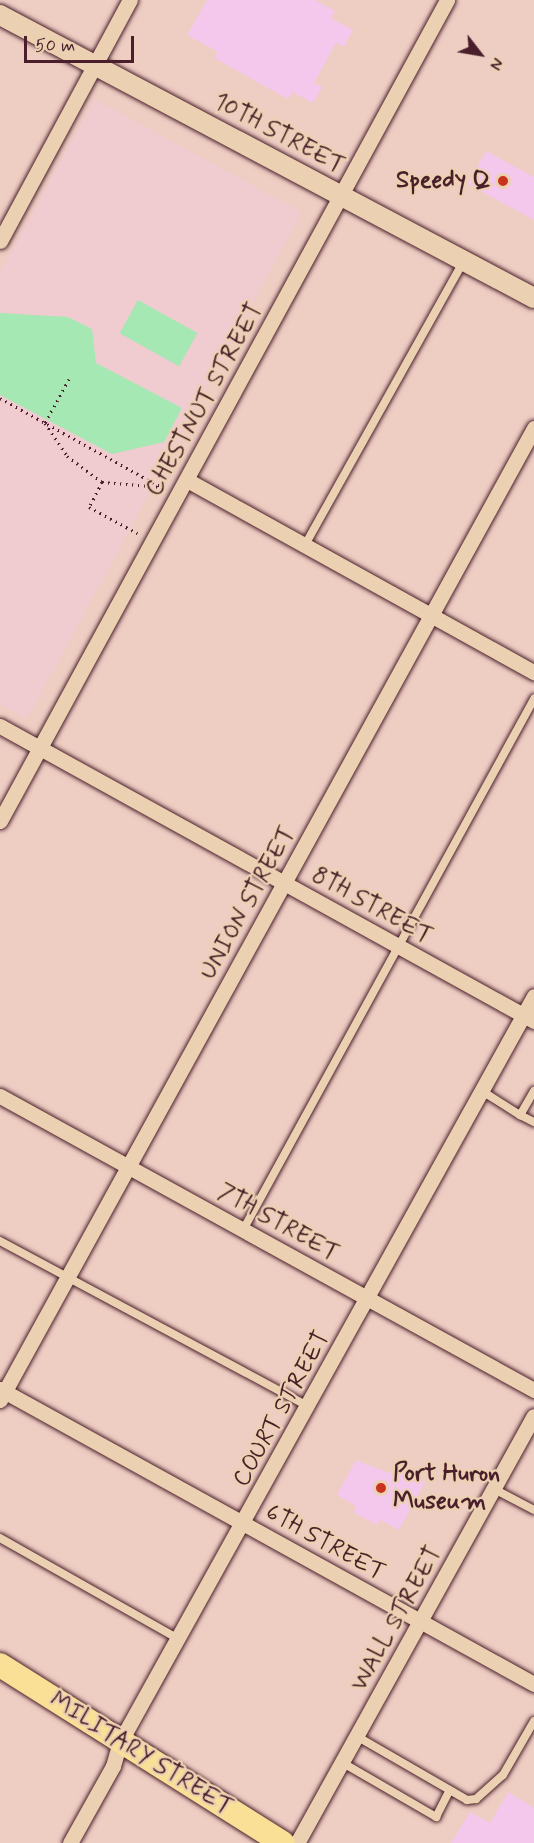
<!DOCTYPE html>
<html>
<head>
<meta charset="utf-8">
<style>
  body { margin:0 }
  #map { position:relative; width:534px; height:1843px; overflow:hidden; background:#eecdc3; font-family:Mynerve,sans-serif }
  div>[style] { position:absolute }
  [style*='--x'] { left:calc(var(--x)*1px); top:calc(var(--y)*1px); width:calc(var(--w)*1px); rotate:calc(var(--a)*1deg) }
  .built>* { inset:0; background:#f0cbcf }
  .green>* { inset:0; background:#a5e8b3; transform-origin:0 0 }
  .building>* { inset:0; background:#f4c7ec }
  .path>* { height:3px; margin-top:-1.5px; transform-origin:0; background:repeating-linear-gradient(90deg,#4a1f2b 0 1.5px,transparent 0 6px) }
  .roads { filter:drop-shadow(0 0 2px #4a1f2b) drop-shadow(0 0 2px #4a1f2b) }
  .service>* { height:8px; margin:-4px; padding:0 4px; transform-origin:4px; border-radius:4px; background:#ebd0b2 }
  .minor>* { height:15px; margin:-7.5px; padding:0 7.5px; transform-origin:7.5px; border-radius:7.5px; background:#ebd0b2 }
  .tertiary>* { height:20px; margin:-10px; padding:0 10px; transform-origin:10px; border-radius:10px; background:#ebd0b2 }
  .primary>* { height:24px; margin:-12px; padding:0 12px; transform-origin:12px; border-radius:12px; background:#fadf96 }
  .dots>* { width:16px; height:16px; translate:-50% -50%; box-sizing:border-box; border:3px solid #ebd0b2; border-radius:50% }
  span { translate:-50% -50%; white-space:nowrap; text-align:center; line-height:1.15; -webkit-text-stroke:4.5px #ebd0b2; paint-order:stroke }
  .street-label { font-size:24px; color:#4a1f2b }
  .poi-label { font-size:24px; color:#4a1f2b; font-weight:700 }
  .right { translate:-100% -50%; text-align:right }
  .left { translate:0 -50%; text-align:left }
  .north { position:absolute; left:450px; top:24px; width:60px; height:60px; -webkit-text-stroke:4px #ebd0b2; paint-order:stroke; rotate:121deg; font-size:16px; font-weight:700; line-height:24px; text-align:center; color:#4a1f2b }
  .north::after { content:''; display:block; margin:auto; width:21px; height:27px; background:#4a1f2b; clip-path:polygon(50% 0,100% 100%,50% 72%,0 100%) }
  .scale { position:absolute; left:24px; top:36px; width:110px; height:27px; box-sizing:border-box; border:3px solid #4a1f2b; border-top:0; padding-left:8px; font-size:18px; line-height:21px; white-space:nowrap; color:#4a1f2b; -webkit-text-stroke:4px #ebd0b2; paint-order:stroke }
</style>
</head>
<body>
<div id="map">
  <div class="built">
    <i style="clip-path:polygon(94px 99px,302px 212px,27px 719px,0 704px,0 272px)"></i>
  </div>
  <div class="green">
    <i style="left:138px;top:300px;width:68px;height:38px;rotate:29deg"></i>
    <i style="clip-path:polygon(0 313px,68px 317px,92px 329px,96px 363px,182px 408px,164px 442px,112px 454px,0 395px)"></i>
  </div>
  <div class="building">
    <i style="clip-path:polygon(207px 0,315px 0,335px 11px,331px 18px,353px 30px,344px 47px,336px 43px,314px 83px,322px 87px,313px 103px,292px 92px,288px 99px,214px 58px,218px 52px,187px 35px)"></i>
    <i style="clip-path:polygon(486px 151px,534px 177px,534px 220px,468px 184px)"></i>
    <i style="clip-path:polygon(356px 1460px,397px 1476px,400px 1469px,425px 1482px,399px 1530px,380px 1520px,377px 1525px,353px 1512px,356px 1506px,337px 1495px)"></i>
    <i style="clip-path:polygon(508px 1792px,534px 1808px,534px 1843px,451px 1843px,470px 1812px,490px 1823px)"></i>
  </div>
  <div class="path">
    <i style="--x:69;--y:379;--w:50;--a:118.6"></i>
    <i style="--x:45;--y:423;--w:40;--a:56"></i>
    <i style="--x:67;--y:456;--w:44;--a:36.6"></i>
    <i style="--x:102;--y:482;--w:60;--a:4.8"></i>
    <i style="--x:0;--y:398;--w:184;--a:28.9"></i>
    <i style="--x:102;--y:482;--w:28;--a:117"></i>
    <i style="--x:89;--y:507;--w:55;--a:28.4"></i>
  </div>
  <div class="roads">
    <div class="service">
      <i style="--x:305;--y:545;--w:325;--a:-60.8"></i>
      <i style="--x:482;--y:1091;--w:45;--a:32.3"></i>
      <i style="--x:534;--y:1091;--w:28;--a:120"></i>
      <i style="--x:520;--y:1115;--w:16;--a:27"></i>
      <i style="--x:243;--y:1230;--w:606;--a:-61.28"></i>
      <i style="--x:0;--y:1241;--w:349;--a:28.2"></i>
      <i style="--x:494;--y:1489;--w:45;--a:27.7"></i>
      <i style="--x:0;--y:1538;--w:203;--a:29.5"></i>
      <i style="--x:358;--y:1737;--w:126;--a:30"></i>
      <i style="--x:467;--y:1800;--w:9;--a:-6"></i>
      <i style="--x:476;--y:1799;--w:36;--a:-42"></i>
      <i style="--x:503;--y:1775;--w:62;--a:-60.1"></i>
      <i style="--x:343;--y:1763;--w:108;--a:30.1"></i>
      <i style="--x:436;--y:1817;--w:30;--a:-63"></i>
    </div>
    <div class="minor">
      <i style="--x:0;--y:241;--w:274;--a:-61.7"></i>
      <i style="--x:187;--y:480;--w:397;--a:29"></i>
      <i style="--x:0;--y:726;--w:610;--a:28.92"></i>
      <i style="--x:0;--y:821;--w:935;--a:-61.43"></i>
      <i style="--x:0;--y:1096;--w:610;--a:28.84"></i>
      <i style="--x:0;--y:1389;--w:610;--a:28.92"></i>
      <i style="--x:0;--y:1400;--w:1109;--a:-61.22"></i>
      <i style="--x:70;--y:1843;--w:88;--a:-60.8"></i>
      <i style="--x:113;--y:1766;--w:25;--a:-74"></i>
      <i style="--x:120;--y:1742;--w:853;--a:-60.97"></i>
      <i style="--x:297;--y:1843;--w:488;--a:-61"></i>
    </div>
    <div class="tertiary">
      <i style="--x:0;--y:15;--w:604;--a:27.92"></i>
    </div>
    <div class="primary">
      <i style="--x:0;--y:1665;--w:334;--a:32.2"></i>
    </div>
  </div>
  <div class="dots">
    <i style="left:503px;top:181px;background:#c8321e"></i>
    <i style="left:381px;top:1488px;background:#c8321e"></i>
  </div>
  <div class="street-label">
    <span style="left:279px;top:134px;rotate:28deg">10TH STREET</span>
    <span style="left:205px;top:400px;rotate:-61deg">CHESTNUT STREET</span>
    <span style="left:248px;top:903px;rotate:-61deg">UNION STREET</span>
    <span style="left:372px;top:906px;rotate:29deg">8TH STREET</span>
    <span style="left:278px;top:1223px;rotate:29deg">7TH STREET</span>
    <span style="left:282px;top:1409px;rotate:-61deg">COURT STREET</span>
    <span style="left:325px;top:1543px;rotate:29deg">6TH STREET</span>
    <span style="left:397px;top:1619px;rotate:-61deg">WALL STREET</span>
    <span style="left:141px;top:1754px;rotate:32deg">MILITARY STREET</span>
  </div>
  <div class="poi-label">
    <span class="right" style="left:491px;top:181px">Speedy Q</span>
    <span class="left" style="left:393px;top:1488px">Port Huron<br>Museum</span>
  </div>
  <div class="north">N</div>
  <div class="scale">50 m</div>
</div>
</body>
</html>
